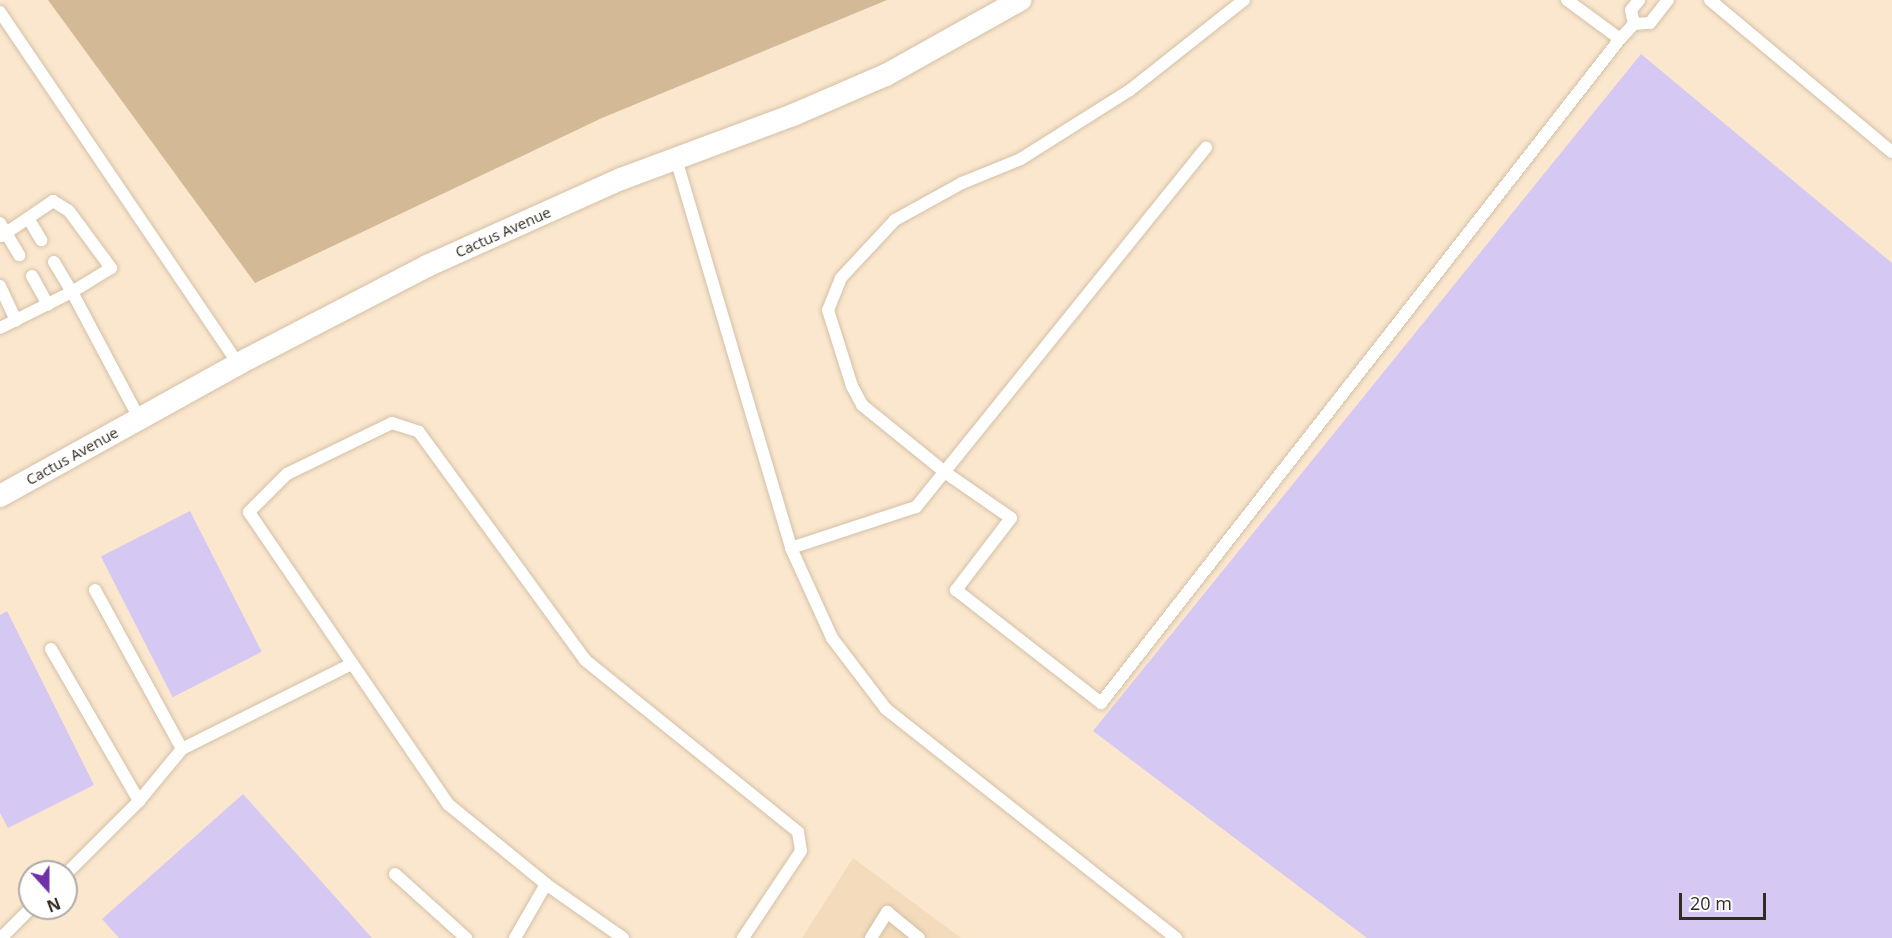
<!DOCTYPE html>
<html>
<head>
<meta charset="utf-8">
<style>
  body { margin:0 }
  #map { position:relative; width:1892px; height:938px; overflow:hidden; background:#fbe7ce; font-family:"Open Sans",sans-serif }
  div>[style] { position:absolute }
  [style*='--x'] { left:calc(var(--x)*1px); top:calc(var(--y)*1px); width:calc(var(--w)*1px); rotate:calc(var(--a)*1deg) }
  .built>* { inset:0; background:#f3dbbb }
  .green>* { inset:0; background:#d3b996 }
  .building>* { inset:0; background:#d5c9f3; transform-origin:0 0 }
  .roads { filter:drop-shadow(0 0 2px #d3c0a7) drop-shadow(0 0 2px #d3c0a7) }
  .service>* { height:12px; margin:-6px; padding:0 6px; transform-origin:6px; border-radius:6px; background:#fff }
  .minor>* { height:22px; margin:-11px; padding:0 11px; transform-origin:11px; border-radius:11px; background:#fff }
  span { translate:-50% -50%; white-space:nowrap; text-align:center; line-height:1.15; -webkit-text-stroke:6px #fff; paint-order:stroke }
  .street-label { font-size:15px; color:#342c23 }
  .north { position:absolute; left:18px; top:860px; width:60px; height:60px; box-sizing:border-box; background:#fff; border:2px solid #aeaba7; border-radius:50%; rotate:159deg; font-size:16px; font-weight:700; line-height:24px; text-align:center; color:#342c23 }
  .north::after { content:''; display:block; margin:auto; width:21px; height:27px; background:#6d32a8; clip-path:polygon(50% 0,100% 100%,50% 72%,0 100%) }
  .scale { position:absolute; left:1679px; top:893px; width:87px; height:27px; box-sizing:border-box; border:3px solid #342c23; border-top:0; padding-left:8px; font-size:18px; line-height:21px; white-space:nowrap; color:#342c23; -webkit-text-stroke:4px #fff; paint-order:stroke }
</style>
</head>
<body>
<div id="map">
  <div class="built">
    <i style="clip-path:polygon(853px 858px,961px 938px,802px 938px)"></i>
  </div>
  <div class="green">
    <i style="clip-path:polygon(48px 0,887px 0,602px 118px,255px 283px)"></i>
  </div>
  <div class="building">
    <i style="clip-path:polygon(1641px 54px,1892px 263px,1892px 938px,1367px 938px,1093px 731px)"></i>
    <i style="left:190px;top:511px;width:158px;height:100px;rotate:63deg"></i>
    <i style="clip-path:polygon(7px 611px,94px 785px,8px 828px,0 813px,0 615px)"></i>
    <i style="clip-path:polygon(243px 794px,372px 938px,119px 938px,102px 919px)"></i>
  </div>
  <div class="roads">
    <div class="service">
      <i style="--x:1244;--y:0;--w:145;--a:141.7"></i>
      <i style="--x:1130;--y:90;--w:129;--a:147.7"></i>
      <i style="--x:1021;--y:159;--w:64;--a:157.9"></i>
      <i style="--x:962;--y:183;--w:77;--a:151.1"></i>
      <i style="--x:895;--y:220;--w:79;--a:133"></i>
      <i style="--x:841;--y:278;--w:35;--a:112"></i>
      <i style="--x:828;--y:310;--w:80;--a:72.5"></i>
      <i style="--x:852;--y:386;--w:21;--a:62"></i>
      <i style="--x:862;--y:405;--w:108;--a:39"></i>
      <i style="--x:946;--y:473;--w:79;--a:34.7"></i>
      <i style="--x:1011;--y:518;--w:91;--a:127.4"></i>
      <i style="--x:956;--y:590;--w:184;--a:37.9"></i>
      <i style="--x:1101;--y:703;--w:843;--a:-51.99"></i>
      <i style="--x:1620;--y:39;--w:21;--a:-47"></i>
      <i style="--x:1634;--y:24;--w:16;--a:-4"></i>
      <i style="--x:1650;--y:23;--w:29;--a:-52"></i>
      <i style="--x:1567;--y:0;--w:66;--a:36.3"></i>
      <i style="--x:1710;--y:0;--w:237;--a:39.9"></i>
      <i style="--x:0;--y:12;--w:425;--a:55.9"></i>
      <i style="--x:1634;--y:24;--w:14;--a:-102"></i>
      <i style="--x:1631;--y:10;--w:13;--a:-51"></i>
      <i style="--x:676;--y:159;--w:406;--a:73.5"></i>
      <i style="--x:791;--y:548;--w:99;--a:65.5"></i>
      <i style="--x:832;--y:638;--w:89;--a:52.7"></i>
      <i style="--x:886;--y:709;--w:370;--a:38.3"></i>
      <i style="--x:28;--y:218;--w:26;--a:59"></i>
      <i style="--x:0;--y:223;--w:12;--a:59"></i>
      <i style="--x:6;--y:233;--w:57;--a:-34.2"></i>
      <i style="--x:53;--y:201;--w:19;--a:32"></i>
      <i style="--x:69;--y:211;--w:71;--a:53.6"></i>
      <i style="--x:111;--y:268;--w:46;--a:148.4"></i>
      <i style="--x:72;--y:292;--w:35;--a:-121"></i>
      <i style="--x:1;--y:236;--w:6;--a:-31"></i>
      <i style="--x:6;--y:233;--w:26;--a:59"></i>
      <i style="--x:32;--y:276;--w:33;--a:61"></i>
      <i style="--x:0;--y:286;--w:38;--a:65"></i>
      <i style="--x:0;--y:328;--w:80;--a:-26.6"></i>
      <i style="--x:72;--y:292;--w:143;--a:62"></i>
      <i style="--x:791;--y:548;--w:132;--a:-18.2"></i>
      <i style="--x:916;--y:507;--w:462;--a:-51.1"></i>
      <i style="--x:95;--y:590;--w:181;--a:61.3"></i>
      <i style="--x:51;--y:649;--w:176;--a:59.9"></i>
      <i style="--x:66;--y:874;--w:103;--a:-45"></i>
      <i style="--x:139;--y:801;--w:67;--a:-50.4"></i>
      <i style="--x:182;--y:749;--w:190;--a:-26.6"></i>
      <i style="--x:395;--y:874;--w:96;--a:42"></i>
      <i style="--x:1;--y:938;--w:42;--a:-45"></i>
      <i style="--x:515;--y:938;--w:62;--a:-60.1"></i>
      <i style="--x:623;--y:938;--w:94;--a:-145"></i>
      <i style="--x:546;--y:884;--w:127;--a:-140.8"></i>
      <i style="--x:448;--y:804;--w:353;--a:-124.3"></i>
      <i style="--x:249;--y:512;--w:54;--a:-45"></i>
      <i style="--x:287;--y:474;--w:117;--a:-25.9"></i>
      <i style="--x:392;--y:423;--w:28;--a:18"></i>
      <i style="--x:419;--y:432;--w:282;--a:53.9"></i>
      <i style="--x:585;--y:660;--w:274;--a:38.9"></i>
      <i style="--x:798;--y:832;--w:19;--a:81"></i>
      <i style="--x:801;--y:851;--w:105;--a:123.7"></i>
      <i style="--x:871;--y:938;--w:31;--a:-58"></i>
      <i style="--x:887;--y:912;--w:41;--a:39.1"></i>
    </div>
    <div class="minor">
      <i style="--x:0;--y:496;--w:272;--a:-29"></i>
      <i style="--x:238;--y:364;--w:213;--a:-27.4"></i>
      <i style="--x:427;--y:266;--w:213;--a:-24.2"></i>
      <i style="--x:621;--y:179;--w:184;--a:-20.4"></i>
      <i style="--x:793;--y:115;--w:101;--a:-23.3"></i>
      <i style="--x:886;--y:75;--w:154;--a:-29.2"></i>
    </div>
  </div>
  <div class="street-label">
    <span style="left:503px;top:232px;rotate:-24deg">Cactus Avenue</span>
    <span style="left:72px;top:456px;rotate:-29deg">Cactus Avenue</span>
  </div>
  <div class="north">N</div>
  <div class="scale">20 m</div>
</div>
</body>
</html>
